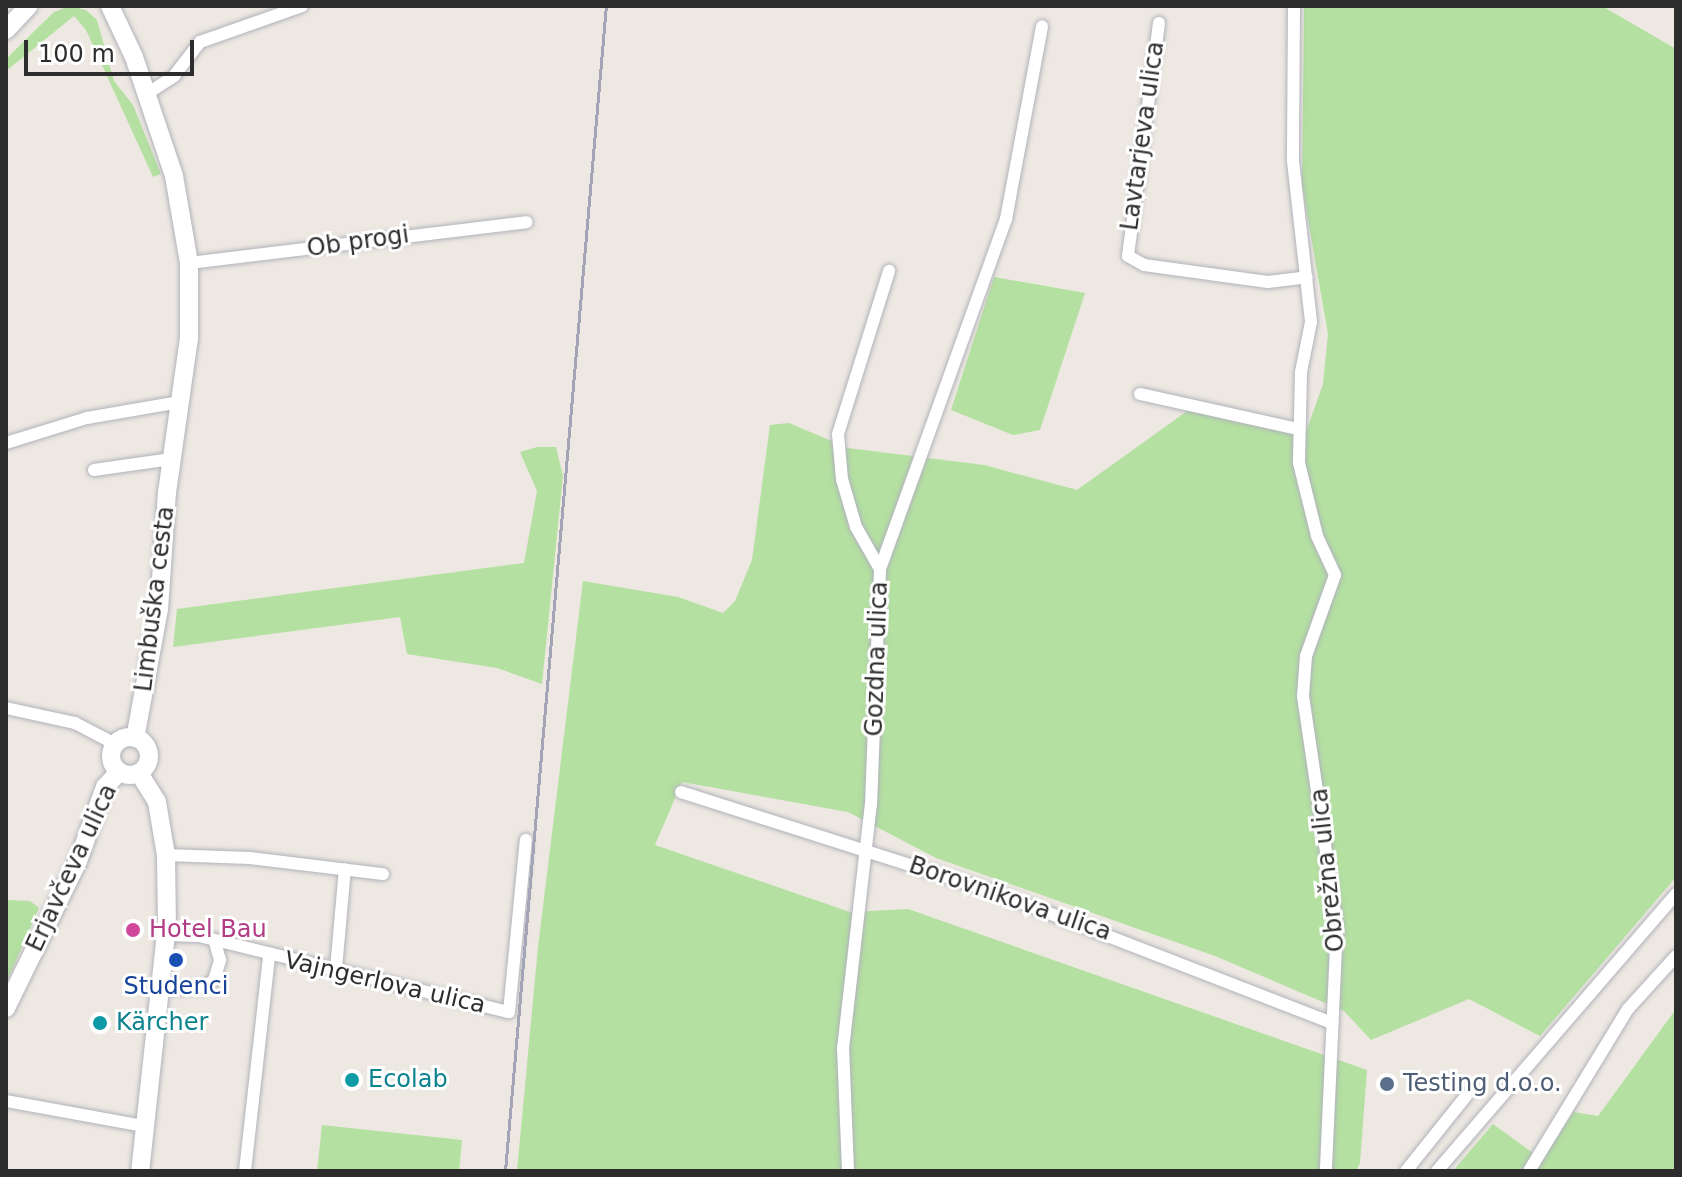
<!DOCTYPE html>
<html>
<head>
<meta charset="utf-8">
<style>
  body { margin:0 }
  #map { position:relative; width:1682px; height:1177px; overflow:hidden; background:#ede8e1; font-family:"DejaVu Sans",sans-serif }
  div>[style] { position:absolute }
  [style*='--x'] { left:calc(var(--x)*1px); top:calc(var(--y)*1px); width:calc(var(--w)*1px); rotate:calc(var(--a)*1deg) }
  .green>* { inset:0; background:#b4e0a1 }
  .roads { filter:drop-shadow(0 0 2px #b1b2bc) drop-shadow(0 0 2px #b1b2bc) }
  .street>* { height:12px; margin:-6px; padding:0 6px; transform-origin:6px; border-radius:6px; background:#fff }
  .secondary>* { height:18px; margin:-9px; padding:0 9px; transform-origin:9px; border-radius:9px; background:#fff }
  .secondary>.ring { margin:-9px; padding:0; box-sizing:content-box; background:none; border:18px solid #fff; border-radius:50% }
  .rail>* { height:3px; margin:-1.5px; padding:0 1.5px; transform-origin:1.5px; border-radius:1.5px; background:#a3a5b6 }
  .dots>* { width:22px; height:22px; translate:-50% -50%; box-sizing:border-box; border:4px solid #fff; border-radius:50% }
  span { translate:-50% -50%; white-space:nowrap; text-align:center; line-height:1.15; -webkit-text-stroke:6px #fff; paint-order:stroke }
  .street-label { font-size:24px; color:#2d2d2d }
  .hotel-label { font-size:24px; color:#b23c85 }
  .left { translate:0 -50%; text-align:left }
  .transit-label { font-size:24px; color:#164399 }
  .culture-label { font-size:24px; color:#0d838f }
  .service-label { font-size:24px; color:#4e5e75 }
  .frame { position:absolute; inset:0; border:8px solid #2d2d2d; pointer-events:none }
  .scale { position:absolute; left:24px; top:40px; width:170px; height:36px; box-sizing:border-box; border:4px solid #2d2d2d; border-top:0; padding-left:10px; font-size:24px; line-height:28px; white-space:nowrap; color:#2d2d2d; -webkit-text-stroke:6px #fff; paint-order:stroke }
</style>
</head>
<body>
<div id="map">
  <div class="green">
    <i style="clip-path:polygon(69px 6px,86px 10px,97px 20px,114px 81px,133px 105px,161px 174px,153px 177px,86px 30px,74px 16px,6px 71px,6px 59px,54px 12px)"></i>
    <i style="clip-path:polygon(1304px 6px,1602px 6px,1676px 49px,1676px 877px,1540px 1036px,1469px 999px,1371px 1040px,1344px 1011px,1215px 956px,936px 858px,848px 812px,682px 782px,655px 845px,850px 912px,908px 909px,1367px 1070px,1360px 1163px,1356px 1171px,517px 1171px,538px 947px,583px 581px,678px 597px,723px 613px,735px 601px,752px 560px,770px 425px,789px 423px,848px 448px,984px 465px,1077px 490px,1190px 409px,1306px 432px,1323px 384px,1328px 334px,1302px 185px)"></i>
    <i style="clip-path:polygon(994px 277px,1085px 293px,1040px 430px,1013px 435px,951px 410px)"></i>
    <i style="clip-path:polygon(537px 447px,556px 447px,563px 476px,542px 684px,497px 668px,407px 654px,400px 617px,173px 647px,177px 609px,524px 563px,537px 491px,520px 452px)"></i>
    <i style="clip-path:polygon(6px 900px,30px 901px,39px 908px,6px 984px)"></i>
    <i style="clip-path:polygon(1676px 1009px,1676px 1171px,1453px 1171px,1493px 1124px,1541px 1159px,1574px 1112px,1598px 1116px)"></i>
    <i style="clip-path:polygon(322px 1125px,462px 1140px,459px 1171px,317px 1171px)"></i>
  </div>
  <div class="roads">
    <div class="street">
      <i style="--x:1294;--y:6;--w:155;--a:90.4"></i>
      <i style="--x:1293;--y:161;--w:162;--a:83.6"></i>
      <i style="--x:1311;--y:322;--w:51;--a:101.3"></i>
      <i style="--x:1301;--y:372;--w:91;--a:91.3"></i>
      <i style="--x:1299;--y:463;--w:75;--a:76.1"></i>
      <i style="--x:1317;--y:536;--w:43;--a:65.2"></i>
      <i style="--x:1335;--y:575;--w:86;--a:109.7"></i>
      <i style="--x:1306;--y:656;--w:40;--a:94.3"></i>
      <i style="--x:1303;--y:696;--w:232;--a:81.6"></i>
      <i style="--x:1337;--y:925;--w:246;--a:92.6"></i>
      <i style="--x:1159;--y:23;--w:235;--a:97.6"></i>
      <i style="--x:1128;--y:256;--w:18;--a:29"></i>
      <i style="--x:1144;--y:265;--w:125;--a:7.8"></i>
      <i style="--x:1268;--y:282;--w:39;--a:-7"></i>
      <i style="--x:145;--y:95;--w:35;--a:-33"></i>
      <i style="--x:174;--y:76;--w:43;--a:-52.6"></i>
      <i style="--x:200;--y:42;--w:108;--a:-19.4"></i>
      <i style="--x:189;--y:263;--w:340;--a:-6.9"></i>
      <i style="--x:1140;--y:394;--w:162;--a:12.5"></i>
      <i style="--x:6;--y:443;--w:85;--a:-17.2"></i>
      <i style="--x:87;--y:418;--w:94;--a:-9.8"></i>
      <i style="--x:94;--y:470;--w:78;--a:-8.1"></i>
      <i style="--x:880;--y:569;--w:48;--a:-119.7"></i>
      <i style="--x:856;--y:527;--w:50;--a:-106.3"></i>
      <i style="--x:842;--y:479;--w:45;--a:-95.1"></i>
      <i style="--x:838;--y:434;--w:171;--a:-72.6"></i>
      <i style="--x:6;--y:708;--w:71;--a:12.3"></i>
      <i style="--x:75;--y:723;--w:45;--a:27.7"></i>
      <i style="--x:681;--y:792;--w:332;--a:17.7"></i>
      <i style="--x:997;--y:893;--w:360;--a:21.2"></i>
      <i style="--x:166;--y:855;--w:84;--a:2"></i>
      <i style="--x:250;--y:858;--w:134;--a:6.9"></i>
      <i style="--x:167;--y:935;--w:32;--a:2"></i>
      <i style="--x:199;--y:936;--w:319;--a:13.8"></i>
      <i style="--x:509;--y:1012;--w:173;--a:-84.4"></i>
      <i style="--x:336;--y:969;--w:100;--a:-84.9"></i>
      <i style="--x:162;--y:989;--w:42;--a:-2.7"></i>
      <i style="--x:204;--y:987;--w:12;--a:-35"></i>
      <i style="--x:214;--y:980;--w:21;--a:-73"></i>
      <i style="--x:220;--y:960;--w:18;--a:-106"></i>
      <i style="--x:6;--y:1101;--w:140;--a:10.3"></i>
      <i style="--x:245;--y:1171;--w:216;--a:-83.6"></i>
      <i style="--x:848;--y:1171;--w:122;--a:-92.3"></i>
      <i style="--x:843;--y:1049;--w:246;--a:-83.5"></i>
      <i style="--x:871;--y:805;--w:236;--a:-87.8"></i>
      <i style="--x:880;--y:569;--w:372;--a:-70.2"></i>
      <i style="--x:1006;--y:219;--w:196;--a:-79.4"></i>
      <i style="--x:1406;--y:1171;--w:96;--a:-51.3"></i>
      <i style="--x:1437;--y:1171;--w:366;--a:-49.2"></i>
      <i style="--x:1529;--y:1171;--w:190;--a:-58.6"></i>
      <i style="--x:1628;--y:1009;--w:72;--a:-47.8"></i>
    </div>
    <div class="secondary">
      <i style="--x:110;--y:6;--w:56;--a:64.8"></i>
      <i style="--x:134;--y:57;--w:126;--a:71.4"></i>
      <i style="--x:174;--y:176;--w:88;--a:80.2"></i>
      <i style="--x:189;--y:263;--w:75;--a:90"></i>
      <i style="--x:189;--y:338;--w:156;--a:98.1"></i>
      <i style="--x:167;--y:492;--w:117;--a:93.9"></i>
      <i style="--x:159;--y:609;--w:131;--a:100.5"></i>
      <i style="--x:6;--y:30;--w:33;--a:-47"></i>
      <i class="ring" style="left:111px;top:737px;width:20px;height:20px"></i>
      <i style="--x:139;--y:773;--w:34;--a:58"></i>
      <i style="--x:157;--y:802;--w:54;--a:80.4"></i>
      <i style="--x:166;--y:855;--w:69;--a:89.2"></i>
      <i style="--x:167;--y:924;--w:248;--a:96.2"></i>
      <i style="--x:6;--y:1008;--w:164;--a:-63.9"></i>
      <i style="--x:78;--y:861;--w:79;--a:-70"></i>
      <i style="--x:105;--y:787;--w:21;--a:-47"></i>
    </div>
  </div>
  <div class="rail">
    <i style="--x:505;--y:1171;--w:1169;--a:-85.05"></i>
  </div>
  <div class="dots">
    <i style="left:133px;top:930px;background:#d1479c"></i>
    <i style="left:176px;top:960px;background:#1a4fb4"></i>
    <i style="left:100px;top:1023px;background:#0f9aa8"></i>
    <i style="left:352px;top:1080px;background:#0f9aa8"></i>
    <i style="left:1387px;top:1084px;background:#5c6f8a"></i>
  </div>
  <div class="street-label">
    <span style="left:1143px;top:136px;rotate:-82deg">Lavtarjeva ulica</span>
    <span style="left:358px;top:242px;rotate:-8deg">Ob progi</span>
    <span style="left:155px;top:599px;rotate:-83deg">Limbuška cesta</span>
    <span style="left:877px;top:659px;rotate:-88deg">Gozdna ulica</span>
    <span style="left:72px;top:868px;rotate:-65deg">Erjavčeva ulica</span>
    <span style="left:1328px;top:870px;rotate:-96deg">Obrežna ulica</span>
    <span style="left:1010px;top:899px;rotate:19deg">Borovnikova ulica</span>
    <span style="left:385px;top:983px;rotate:13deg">Vajngerlova ulica</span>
  </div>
  <div class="hotel-label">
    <span class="left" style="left:149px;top:930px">Hotel Bau</span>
  </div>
  <div class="transit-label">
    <span style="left:176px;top:987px">Studenci</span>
  </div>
  <div class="culture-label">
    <span class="left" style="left:116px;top:1023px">Kärcher</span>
    <span class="left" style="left:368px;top:1080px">Ecolab</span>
  </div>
  <div class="service-label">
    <span class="left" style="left:1403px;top:1084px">Testing d.o.o.</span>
  </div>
  <div class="frame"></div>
  <div class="scale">100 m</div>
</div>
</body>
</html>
